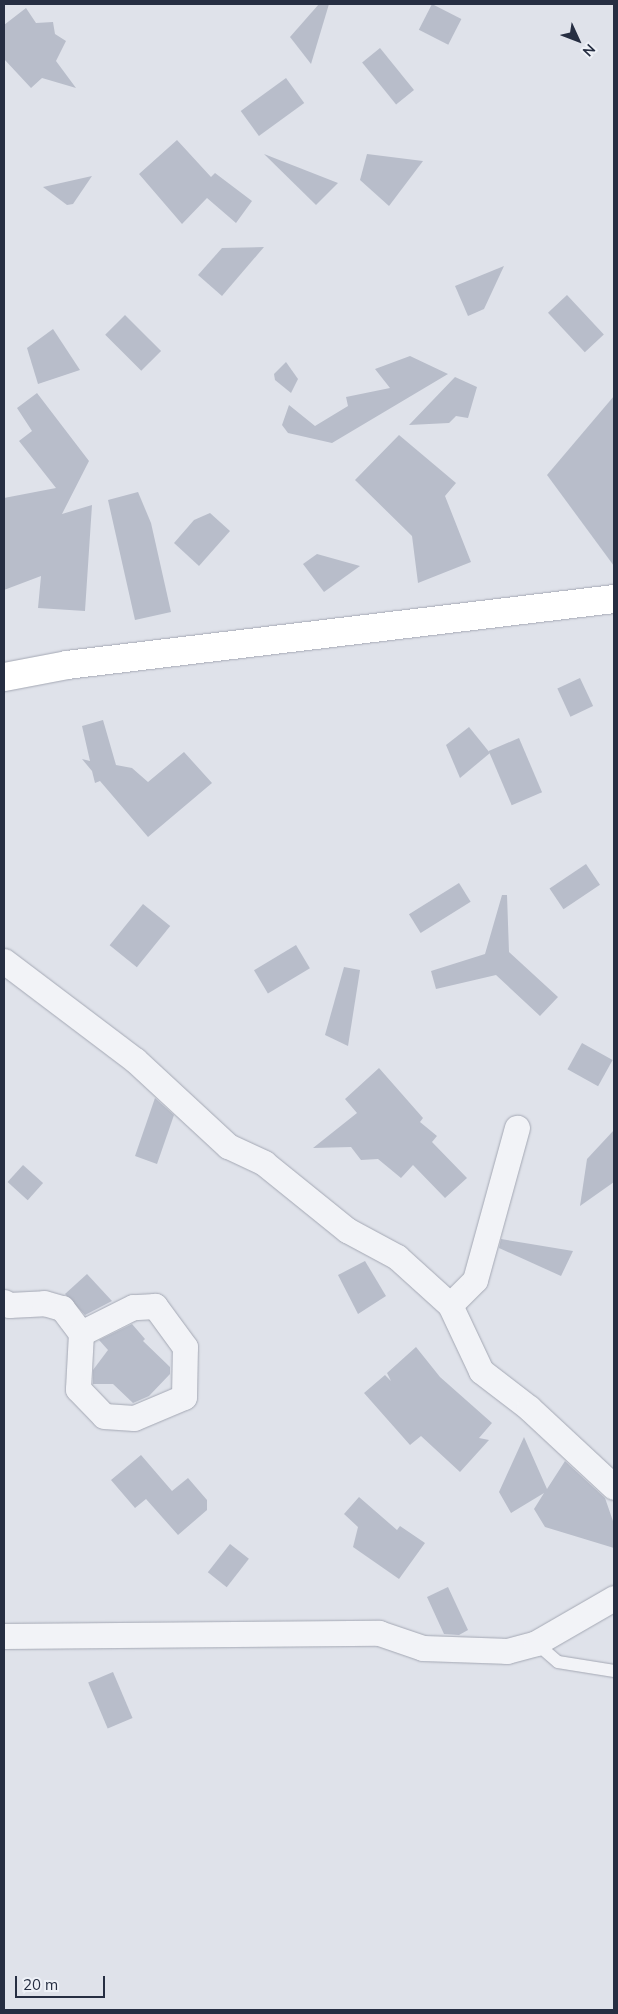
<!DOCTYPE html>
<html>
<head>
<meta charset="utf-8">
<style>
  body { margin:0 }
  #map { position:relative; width:618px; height:2014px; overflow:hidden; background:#dfe2ea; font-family:Mulish,sans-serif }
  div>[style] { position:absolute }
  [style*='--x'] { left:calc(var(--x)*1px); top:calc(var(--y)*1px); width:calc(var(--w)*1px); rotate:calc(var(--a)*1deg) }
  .building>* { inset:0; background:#b8bdca; transform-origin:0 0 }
  .roads { filter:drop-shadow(0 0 1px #a4a8b4) drop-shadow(0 0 1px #a4a8b4) }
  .service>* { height:12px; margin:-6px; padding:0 6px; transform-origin:6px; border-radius:6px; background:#f2f3f7 }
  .minor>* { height:25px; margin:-12.5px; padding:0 12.5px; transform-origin:12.5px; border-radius:12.5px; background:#f2f3f7 }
  .secondary>* { height:28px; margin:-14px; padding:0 14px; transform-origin:14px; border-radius:14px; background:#fff }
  span { translate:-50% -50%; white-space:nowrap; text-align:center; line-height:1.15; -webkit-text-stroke:5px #eef1f7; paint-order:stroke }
  .frame { position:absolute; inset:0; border:5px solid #262e42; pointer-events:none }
  .north { position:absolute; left:553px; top:15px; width:50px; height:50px; -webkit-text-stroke:4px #eef1f7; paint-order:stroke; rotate:133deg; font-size:14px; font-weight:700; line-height:20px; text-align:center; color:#262e42 }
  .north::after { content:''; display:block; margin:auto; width:18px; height:22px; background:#262e42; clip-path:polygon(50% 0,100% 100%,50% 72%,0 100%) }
  .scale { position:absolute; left:15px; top:1976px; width:90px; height:22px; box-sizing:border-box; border:2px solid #262e42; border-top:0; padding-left:6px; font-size:15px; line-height:18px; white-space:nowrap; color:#262e42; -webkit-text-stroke:4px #eef1f7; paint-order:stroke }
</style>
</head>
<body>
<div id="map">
  <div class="building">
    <i style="clip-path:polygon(319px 4px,329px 4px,311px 64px,290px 37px)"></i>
    <i style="left:432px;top:4px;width:33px;height:29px;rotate:27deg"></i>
    <i style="clip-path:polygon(26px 8px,36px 23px,53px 22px,55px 34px,66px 41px,56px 61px,76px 88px,42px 78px,31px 88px,4px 59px,4px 25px)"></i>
    <i style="left:380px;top:48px;width:54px;height:23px;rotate:51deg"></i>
    <i style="left:286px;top:78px;width:31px;height:56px;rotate:54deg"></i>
    <i style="clip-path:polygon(177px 140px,211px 177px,215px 173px,252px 201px,236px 223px,207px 198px,182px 224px,139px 174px)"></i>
    <i style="clip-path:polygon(264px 154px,338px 183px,316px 205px)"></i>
    <i style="clip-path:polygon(367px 154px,423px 161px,389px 206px,360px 180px)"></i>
    <i style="clip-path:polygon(92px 176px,73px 204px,67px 205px,43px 187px)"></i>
    <i style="clip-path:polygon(264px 247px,222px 296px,198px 275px,222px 248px)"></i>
    <i style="clip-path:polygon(504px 266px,484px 309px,468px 316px,455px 286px)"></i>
    <i style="left:567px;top:295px;width:54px;height:26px;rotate:47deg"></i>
    <i style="left:125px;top:315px;width:51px;height:28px;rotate:45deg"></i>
    <i style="clip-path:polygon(53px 329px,80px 370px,38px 384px,27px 348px)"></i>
    <i style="clip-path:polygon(410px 356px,448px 374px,332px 443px,288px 433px,282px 425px,289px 405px,315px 426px,348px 406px,346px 397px,390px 388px,375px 369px)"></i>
    <i style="clip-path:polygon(286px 362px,298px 379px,291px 393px,275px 380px,274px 374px)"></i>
    <i style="clip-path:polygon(455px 377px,477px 387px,468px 418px,456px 416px,449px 423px,409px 425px)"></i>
    <i style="clip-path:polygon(37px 393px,89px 461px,62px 514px,92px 505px,85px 611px,38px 608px,41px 576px,4px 590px,4px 498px,56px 488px,19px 441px,32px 431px,17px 408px)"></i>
    <i style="clip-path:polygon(614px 396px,614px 566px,547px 475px)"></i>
    <i style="clip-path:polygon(399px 435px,456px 483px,445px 496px,471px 562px,418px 583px,412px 536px,355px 480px)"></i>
    <i style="clip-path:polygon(138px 492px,151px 523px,171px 612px,135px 620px,108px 500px)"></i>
    <i style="clip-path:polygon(210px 513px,230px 531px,199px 566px,174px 543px,194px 520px)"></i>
    <i style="clip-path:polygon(317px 554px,360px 566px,324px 592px,303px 564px)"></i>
    <i style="left:580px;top:678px;width:31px;height:25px;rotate:65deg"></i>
    <i style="clip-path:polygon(103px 720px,116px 765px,132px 768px,148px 782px,184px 752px,212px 783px,148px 837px,100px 781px,95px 783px,92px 771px,82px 759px,90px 761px,82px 726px)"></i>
    <i style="clip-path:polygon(469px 727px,490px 753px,460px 778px,446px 745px)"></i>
    <i style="left:519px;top:738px;width:59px;height:33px;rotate:67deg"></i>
    <i style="left:586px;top:864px;width:25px;height:44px;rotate:56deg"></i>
    <i style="left:459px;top:883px;width:22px;height:59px;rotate:58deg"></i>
    <i style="clip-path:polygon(502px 895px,507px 895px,509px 952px,558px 997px,540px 1016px,496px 975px,436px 989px,431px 971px,485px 954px)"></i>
    <i style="left:143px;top:904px;width:35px;height:53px;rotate:39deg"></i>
    <i style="left:296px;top:945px;width:27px;height:49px;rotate:59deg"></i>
    <i style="clip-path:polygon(344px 967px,360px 970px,348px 1046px,325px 1035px)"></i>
    <i style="left:582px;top:1043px;width:35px;height:30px;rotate:29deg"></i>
    <i style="clip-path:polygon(379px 1068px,423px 1118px,420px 1122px,437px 1136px,432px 1142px,467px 1178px,445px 1198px,413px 1165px,401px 1178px,378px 1159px,361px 1160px,351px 1147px,313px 1148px,357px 1113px,345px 1099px)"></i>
    <i style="clip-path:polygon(155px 1098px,174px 1115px,157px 1164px,135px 1156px)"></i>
    <i style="clip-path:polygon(614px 1130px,614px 1182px,580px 1206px,587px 1159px)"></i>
    <i style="left:23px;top:1165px;width:27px;height:23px;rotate:42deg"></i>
    <i style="clip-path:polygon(501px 1239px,573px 1251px,561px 1276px,499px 1248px)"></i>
    <i style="clip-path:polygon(365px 1261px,386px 1296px,358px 1314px,338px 1275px)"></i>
    <i style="clip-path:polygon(87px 1274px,112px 1301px,85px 1315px,65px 1294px)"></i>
    <i style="clip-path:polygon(132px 1324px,145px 1339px,143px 1341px,170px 1367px,170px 1374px,149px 1396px,133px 1403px,113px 1384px,93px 1384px,93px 1370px,108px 1350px,99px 1340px)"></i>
    <i style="clip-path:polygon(416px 1347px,440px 1377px,492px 1423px,479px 1438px,489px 1440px,460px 1472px,421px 1436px,410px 1445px,364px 1393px,385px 1375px,391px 1381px,387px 1373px)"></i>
    <i style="clip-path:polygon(524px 1437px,547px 1489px,565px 1461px,605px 1498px,614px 1524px,614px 1548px,545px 1527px,534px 1509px,544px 1493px,511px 1513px,499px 1492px)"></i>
    <i style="clip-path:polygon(141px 1455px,172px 1491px,188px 1478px,207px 1500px,207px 1510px,178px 1535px,146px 1499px,135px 1508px,111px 1480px)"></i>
    <i style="clip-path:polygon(359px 1497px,397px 1530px,400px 1526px,425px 1543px,399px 1579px,353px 1547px,358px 1527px,344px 1514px)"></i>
    <i style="left:230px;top:1544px;width:24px;height:36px;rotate:38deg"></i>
    <i style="clip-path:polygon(448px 1587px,468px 1630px,459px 1635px,444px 1634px,427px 1597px)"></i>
    <i style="left:113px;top:1672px;width:50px;height:27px;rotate:67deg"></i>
  </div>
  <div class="roads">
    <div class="service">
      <i style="--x:536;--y:1643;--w:29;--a:41"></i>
      <i style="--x:558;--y:1662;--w:57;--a:9.1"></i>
    </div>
    <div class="minor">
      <i style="--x:4;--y:961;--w:164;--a:37.1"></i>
      <i style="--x:135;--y:1060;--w:127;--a:42.8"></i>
      <i style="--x:228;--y:1146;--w:40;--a:25"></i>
      <i style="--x:264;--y:1163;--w:107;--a:38.9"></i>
      <i style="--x:347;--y:1230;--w:57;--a:28.4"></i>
      <i style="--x:397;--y:1257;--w:72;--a:42.2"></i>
      <i style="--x:450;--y:1305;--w:73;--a:64.8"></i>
      <i style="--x:481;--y:1371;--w:61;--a:37.6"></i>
      <i style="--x:529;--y:1408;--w:116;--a:42.9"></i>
      <i style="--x:4;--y:1302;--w:6;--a:31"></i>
      <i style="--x:9;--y:1305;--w:35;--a:-3"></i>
      <i style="--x:44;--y:1303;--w:19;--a:16"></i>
      <i style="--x:62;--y:1308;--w:31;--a:53"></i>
      <i style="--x:81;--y:1333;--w:56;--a:93.1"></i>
      <i style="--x:78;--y:1389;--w:37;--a:46"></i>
      <i style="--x:104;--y:1416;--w:30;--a:4"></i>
      <i style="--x:134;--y:1418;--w:54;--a:-22.8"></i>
      <i style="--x:184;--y:1397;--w:50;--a:-88.9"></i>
      <i style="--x:185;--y:1347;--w:51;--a:-126.2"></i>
      <i style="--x:155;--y:1306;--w:22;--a:177"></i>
      <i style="--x:133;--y:1307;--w:58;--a:153.4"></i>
      <i style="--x:450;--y:1305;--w:35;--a:-45"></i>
      <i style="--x:475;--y:1280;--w:158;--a:-74.6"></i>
      <i style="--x:4;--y:1636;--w:375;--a:-0.5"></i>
      <i style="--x:379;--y:1633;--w:46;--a:18.8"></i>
      <i style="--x:423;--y:1648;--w:84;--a:2"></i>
      <i style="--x:507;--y:1651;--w:30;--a:-15"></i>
      <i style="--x:536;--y:1643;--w:90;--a:-30"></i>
    </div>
    <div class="secondary">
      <i style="--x:4;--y:677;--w:64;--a:-10.8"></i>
      <i style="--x:67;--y:665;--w:551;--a:-6.88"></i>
    </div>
  </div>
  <div class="frame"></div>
  <div class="north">N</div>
  <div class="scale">20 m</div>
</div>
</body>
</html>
